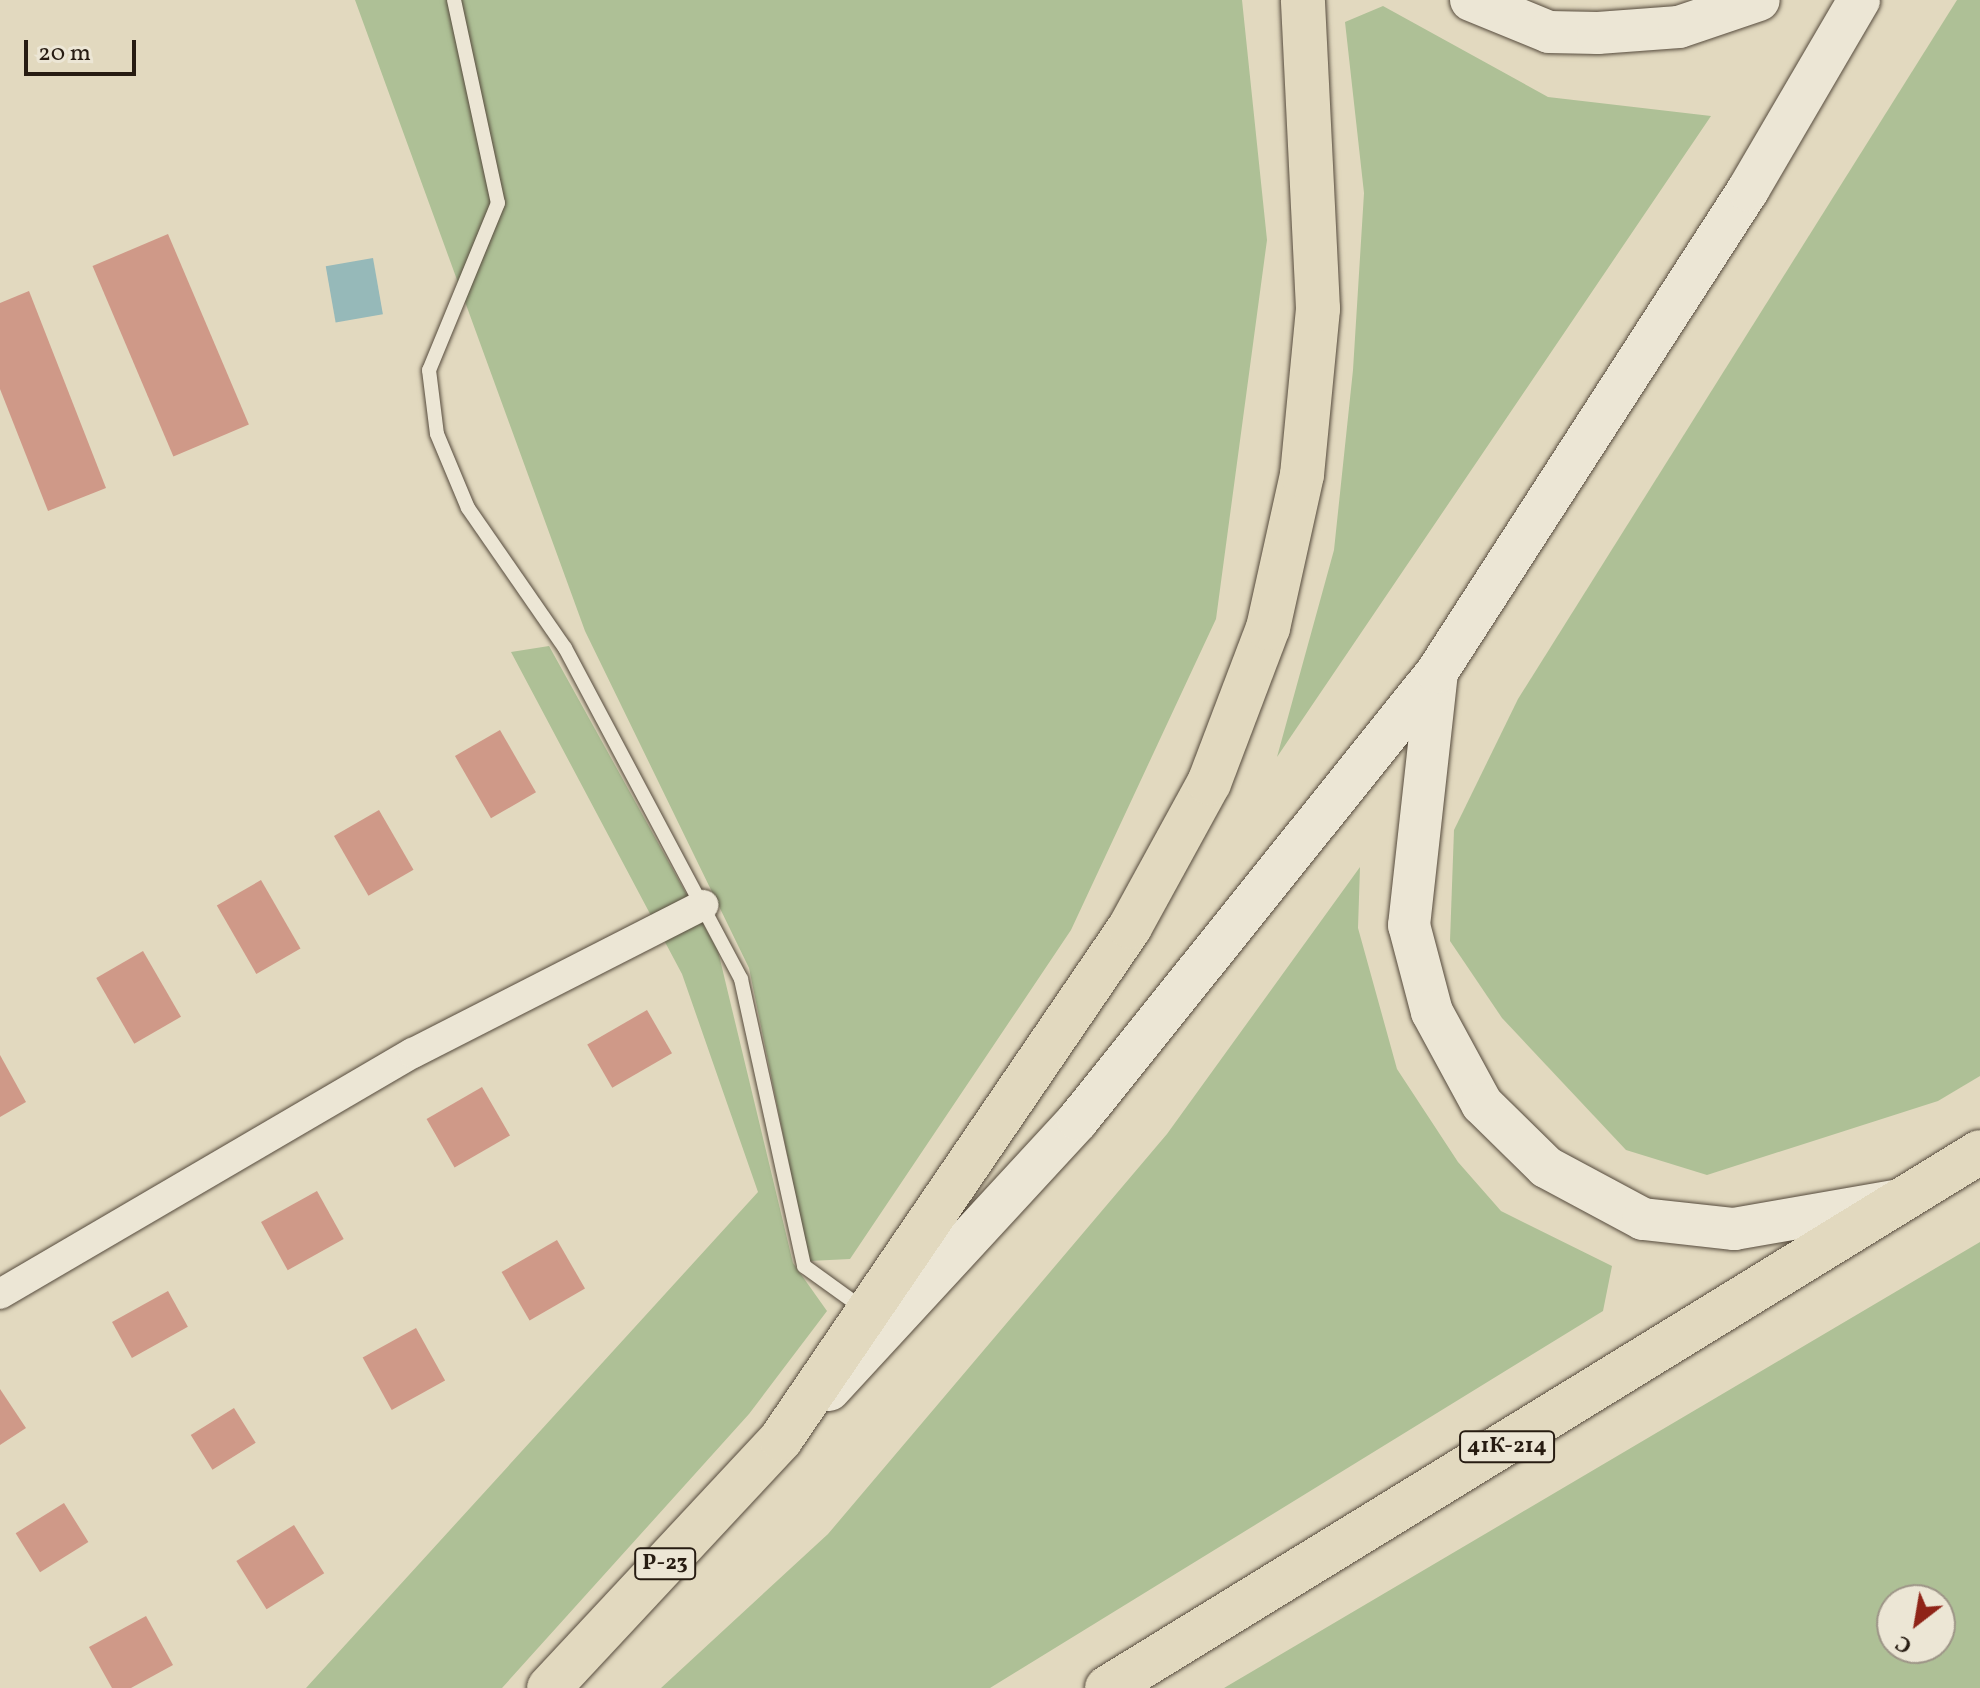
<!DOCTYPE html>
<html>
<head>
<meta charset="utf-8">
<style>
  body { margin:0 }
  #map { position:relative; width:1980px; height:1688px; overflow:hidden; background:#e2d9bf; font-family:Vollkorn,serif }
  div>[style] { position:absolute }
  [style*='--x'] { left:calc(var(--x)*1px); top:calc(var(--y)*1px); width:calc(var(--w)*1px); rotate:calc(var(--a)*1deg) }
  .green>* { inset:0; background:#aec096 }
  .water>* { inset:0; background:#96b9b9; transform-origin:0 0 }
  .building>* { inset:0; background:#cf9988; transform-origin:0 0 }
  .roads { filter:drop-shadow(0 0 2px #564b3d) drop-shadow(0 0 2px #564b3d) }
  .lane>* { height:14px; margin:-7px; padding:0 7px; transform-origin:7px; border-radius:7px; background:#ece6d5 }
  .street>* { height:30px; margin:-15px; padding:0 15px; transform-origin:15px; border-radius:15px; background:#ece6d5 }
  .secondary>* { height:42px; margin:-21px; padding:0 21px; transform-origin:21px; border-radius:21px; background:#ece6d5 }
  .primary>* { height:44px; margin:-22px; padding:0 22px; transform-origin:22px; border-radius:22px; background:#e2d9bf }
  span { translate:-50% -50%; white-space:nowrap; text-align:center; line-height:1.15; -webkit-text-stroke:6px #ece6d5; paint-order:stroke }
  .shield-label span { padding:2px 6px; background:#ece6d5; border:2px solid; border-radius:6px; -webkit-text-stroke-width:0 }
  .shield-label { font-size:22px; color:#271c12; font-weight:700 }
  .north { position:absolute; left:1876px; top:1584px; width:80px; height:80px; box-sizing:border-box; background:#ece6d5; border:2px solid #9d9587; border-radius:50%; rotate:211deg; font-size:22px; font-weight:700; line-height:32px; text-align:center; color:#271c12 }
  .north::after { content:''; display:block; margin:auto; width:28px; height:36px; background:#8f2418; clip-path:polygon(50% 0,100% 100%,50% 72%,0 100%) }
  .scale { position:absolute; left:24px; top:40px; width:112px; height:36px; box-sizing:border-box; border:4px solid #271c12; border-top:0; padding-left:10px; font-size:24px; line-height:28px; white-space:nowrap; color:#271c12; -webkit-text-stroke:6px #ece6d5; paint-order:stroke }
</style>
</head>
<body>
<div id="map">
  <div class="green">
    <i style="clip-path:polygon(355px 0,1242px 0,1267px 240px,1216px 619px,1071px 930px,850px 1259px,809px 1261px,749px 968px,585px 631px)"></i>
    <i style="clip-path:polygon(1957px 0,1980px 0,1980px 1076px,1938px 1101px,1707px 1175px,1626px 1150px,1502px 1018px,1450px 941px,1454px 830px,1518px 699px)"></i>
    <i style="clip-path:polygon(1383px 6px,1548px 97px,1711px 116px,1277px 757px,1334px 550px,1353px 370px,1364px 193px,1345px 22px)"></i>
    <i style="clip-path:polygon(549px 646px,718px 951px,793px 1263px,827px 1311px,749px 1414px,502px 1688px,306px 1688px,758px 1192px,682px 974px,511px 652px)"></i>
    <i style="clip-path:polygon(1360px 867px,1358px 928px,1397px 1069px,1458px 1162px,1501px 1211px,1612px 1266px,1603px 1311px,990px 1688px,661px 1688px,828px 1534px,1167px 1134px)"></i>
    <i style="clip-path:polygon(evenodd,1980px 1242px,1980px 1688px,1224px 1688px,1980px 1242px,1892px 1600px,1940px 1600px,1940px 1648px,1892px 1648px,1892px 1600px)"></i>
  </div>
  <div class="water">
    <i style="left:373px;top:258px;width:57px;height:48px;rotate:80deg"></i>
  </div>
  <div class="building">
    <i style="left:168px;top:234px;width:207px;height:82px;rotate:67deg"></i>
    <i style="clip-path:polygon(29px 291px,106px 488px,48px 511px,0 389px,0 303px)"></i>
    <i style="left:500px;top:730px;width:72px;height:52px;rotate:60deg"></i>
    <i style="left:379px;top:810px;width:69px;height:52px;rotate:60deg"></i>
    <i style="left:261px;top:880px;width:79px;height:51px;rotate:60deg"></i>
    <i style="left:143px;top:951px;width:76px;height:54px;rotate:60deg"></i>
    <i style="left:647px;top:1010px;width:50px;height:69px;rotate:60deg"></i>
    <i style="clip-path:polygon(0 1055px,26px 1102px,0 1117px)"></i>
    <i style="left:482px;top:1087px;width:56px;height:64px;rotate:60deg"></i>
    <i style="left:317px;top:1191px;width:55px;height:64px;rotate:61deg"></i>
    <i style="left:557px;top:1240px;width:56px;height:64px;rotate:60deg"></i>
    <i style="left:168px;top:1291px;width:41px;height:64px;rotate:61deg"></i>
    <i style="left:416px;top:1328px;width:60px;height:61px;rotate:61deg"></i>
    <i style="clip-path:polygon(0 1389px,26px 1428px,0 1445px)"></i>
    <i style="left:234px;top:1408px;width:41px;height:51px;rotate:58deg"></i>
    <i style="left:64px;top:1503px;width:46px;height:57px;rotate:58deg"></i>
    <i style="left:294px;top:1525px;width:57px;height:68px;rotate:58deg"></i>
    <i style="clip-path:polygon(146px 1616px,173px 1665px,131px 1688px,112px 1688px,89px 1647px)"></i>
  </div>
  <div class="roads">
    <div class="lane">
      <i style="--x:454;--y:0;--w:208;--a:77.8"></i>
      <i style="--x:498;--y:203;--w:181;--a:112.4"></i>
      <i style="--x:429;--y:370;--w:64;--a:82.9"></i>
      <i style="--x:437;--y:434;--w:80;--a:67.3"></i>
      <i style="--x:468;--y:508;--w:170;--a:55.3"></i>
      <i style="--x:565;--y:648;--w:375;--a:62"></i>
      <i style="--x:741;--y:979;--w:294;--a:77.6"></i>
      <i style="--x:804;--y:1266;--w:75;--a:35.8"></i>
    </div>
    <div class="street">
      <i style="--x:0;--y:1294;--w:478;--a:-30.3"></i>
      <i style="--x:413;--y:1053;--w:326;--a:-27"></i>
    </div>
    <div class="secondary">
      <i style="--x:1471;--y:0;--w:84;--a:22.3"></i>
      <i style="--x:1549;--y:32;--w:49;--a:1.2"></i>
      <i style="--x:1598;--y:33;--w:81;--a:-4.2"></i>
      <i style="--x:1679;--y:27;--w:84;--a:-18.6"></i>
      <i style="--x:1437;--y:672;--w:255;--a:96.3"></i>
      <i style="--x:1409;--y:925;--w:90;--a:75.2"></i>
      <i style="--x:1432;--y:1012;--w:105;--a:61.5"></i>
      <i style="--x:1482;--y:1104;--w:90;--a:44.5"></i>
      <i style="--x:1546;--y:1167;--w:110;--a:28.2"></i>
      <i style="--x:1643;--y:1219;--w:92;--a:6.3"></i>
      <i style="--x:1734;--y:1229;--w:169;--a:-9.9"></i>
      <i style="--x:829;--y:1390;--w:367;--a:-47.3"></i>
      <i style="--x:1078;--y:1120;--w:574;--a:-51.29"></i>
      <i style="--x:1437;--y:672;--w:574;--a:-57.17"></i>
      <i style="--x:1748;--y:190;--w:220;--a:-59.7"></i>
    </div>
    <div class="primary">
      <i style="--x:549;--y:1688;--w:340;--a:-47"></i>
      <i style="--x:781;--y:1439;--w:620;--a:-55.72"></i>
      <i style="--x:1130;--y:927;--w:164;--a:-61.3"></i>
      <i style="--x:1209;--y:783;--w:166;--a:-69.2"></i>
      <i style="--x:1268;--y:628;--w:157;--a:-77.5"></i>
      <i style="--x:1302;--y:475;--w:167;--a:-84.5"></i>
      <i style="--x:1318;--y:309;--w:309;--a:-92.8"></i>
      <i style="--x:1107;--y:1688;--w:1024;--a:-31.55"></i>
    </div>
  </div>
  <div class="shield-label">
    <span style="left:1507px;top:1447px">41К-214</span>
    <span style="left:665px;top:1564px">Р-23</span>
  </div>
  <div class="north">С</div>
  <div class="scale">20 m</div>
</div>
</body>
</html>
